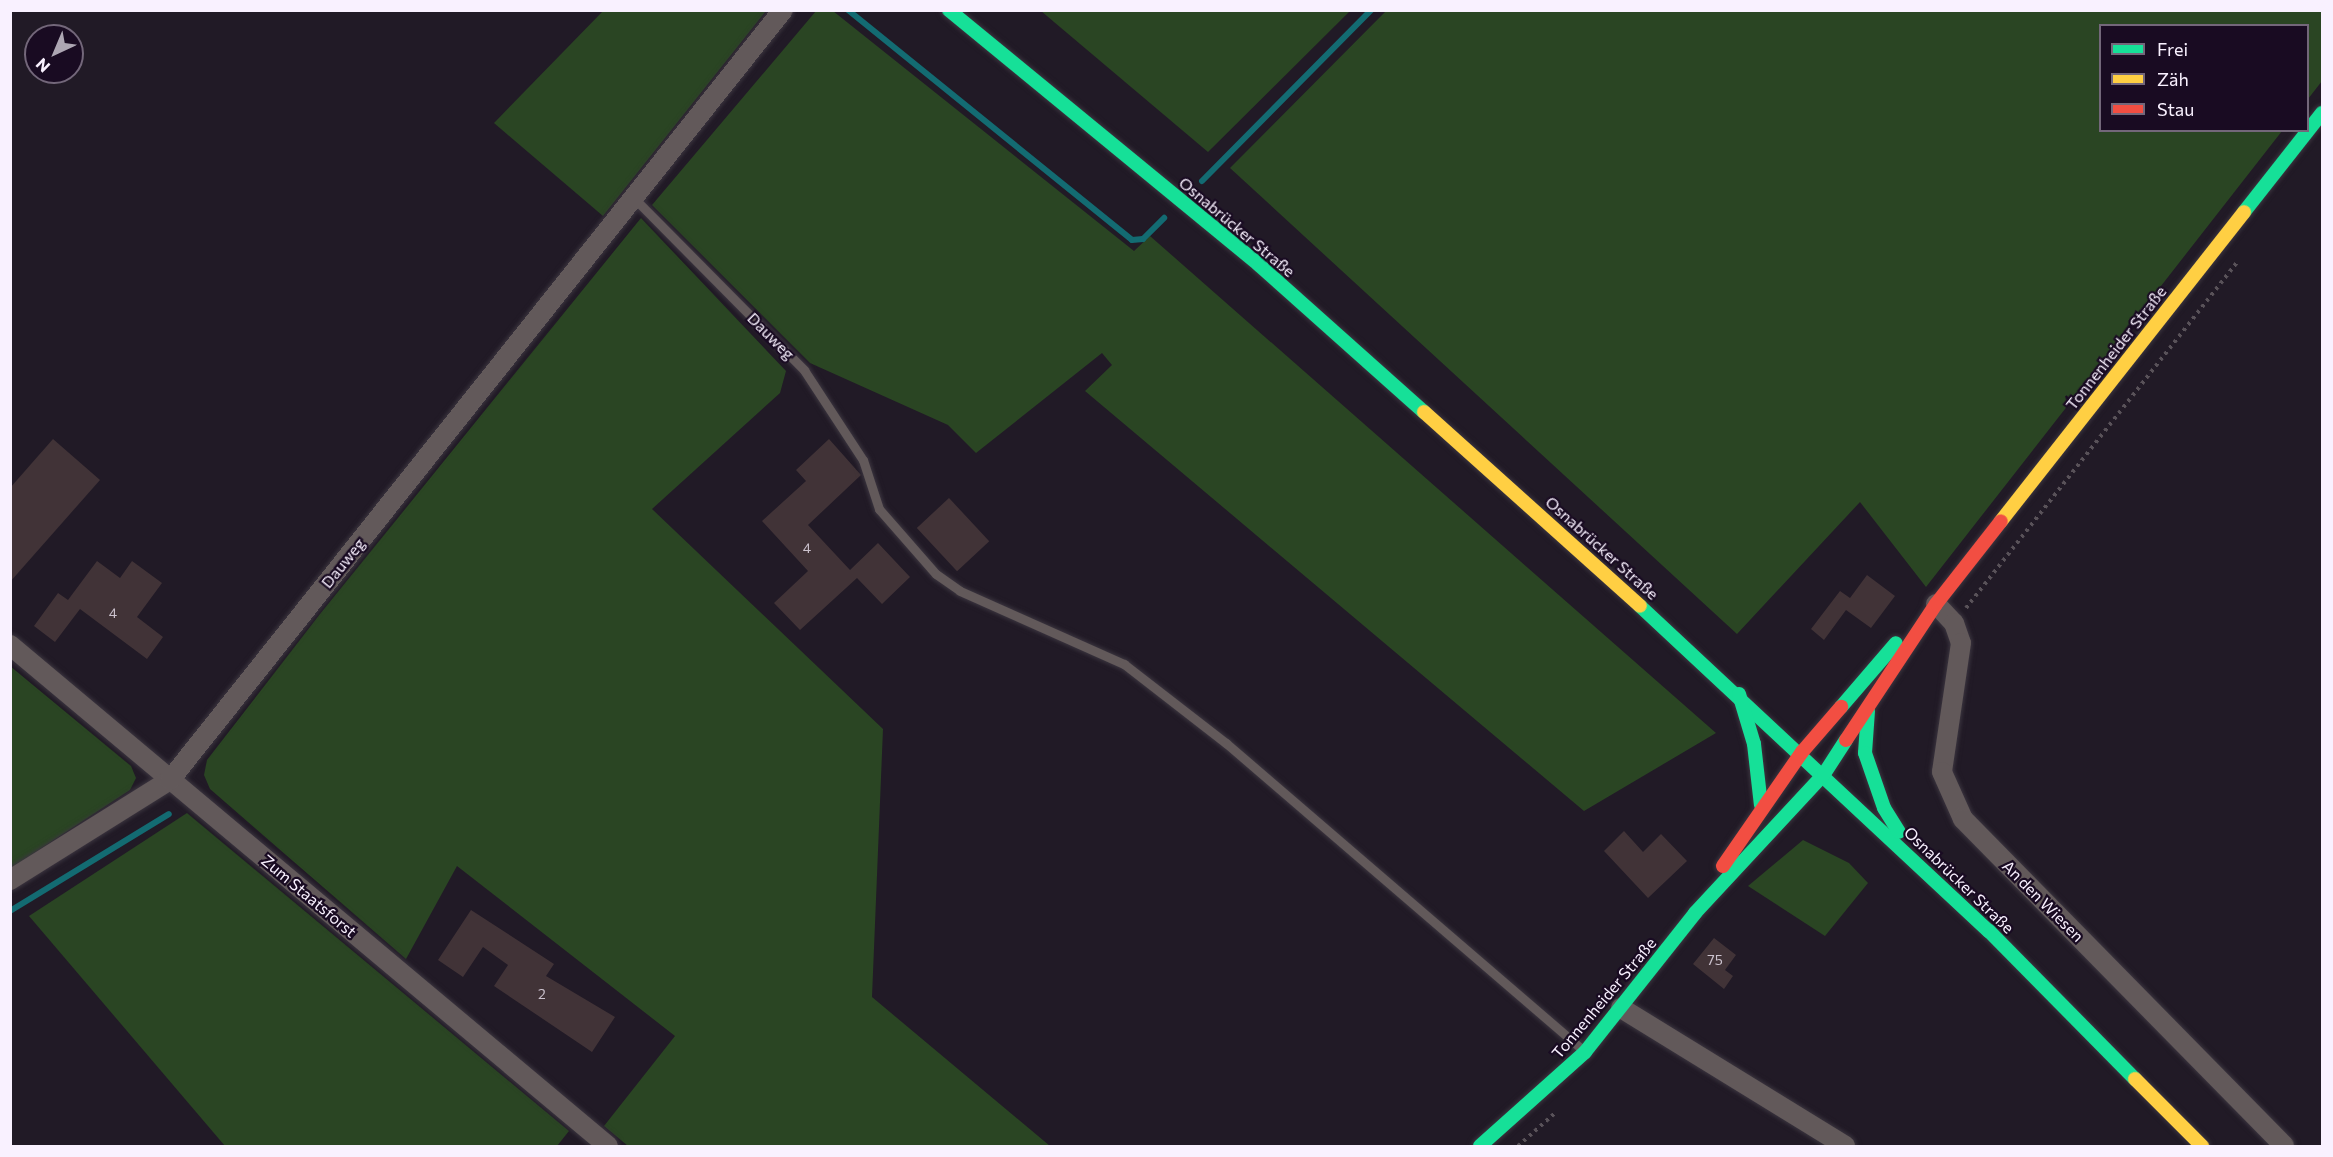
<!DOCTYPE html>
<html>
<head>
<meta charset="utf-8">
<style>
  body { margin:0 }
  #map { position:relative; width:2333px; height:1157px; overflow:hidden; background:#211a26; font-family:Commissioner,sans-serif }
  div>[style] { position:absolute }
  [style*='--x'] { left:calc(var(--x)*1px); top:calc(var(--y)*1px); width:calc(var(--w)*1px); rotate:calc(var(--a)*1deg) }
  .green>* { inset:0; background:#2a4523 }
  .stream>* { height:6px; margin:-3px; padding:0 3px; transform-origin:3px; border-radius:3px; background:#136b72 }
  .building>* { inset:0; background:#413337; transform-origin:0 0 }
  .path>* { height:4px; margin-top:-2px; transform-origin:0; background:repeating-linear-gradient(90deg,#595259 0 3px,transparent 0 7.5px) }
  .roads { filter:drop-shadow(0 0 2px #3b353f) drop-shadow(0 0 2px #3b353f) }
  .lane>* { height:9px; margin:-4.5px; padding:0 4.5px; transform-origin:4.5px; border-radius:4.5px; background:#62595a }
  .street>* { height:20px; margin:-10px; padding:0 10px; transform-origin:10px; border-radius:10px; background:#62595a }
  .fast>* { height:14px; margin:-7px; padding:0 7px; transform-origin:7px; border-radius:7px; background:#16e098 }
  .slow>* { height:14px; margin:-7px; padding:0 7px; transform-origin:7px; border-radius:7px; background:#ffcf43 }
  .jam>* { height:14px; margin:-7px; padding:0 7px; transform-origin:7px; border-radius:7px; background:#f24e42 }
  span { translate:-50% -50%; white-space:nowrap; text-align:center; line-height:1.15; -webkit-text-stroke:4.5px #190b22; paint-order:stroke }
  .number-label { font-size:14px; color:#cbc2cd }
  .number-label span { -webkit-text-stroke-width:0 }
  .street-label { font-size:16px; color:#f9f1ff }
  .frame { position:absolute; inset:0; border:12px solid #f9f1ff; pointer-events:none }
  .legend { position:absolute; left:2099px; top:24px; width:210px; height:108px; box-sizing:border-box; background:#190b22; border:2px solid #73677a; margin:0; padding:8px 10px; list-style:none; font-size:18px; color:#f9f1ff }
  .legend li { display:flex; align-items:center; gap:12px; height:30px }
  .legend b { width:30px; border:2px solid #73677a }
  .north { position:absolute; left:24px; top:24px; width:60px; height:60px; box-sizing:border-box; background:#190b22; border:2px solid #73677a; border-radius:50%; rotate:224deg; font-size:16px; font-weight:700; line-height:24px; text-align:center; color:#f9f1ff }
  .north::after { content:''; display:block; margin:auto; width:21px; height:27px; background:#ada6b3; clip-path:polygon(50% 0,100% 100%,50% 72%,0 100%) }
</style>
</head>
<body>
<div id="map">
  <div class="green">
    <i style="clip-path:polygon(603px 11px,766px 11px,603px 216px,494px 123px)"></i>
    <i style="clip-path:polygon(816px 11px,833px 11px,1134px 251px,1150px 236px,1716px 733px,1584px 811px,1085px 391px,1112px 365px,1102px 353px,976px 453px,948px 425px,810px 363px,652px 205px)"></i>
    <i style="clip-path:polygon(1041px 11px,1350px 11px,1208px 152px)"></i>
    <i style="clip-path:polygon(1386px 11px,2322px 11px,2322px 81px,2308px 99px,2308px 26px,2100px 26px,2100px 130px,2282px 131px,1926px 587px,1860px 502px,1737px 634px,1230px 168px)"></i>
    <i style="clip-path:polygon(641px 218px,786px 371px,780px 393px,652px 509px,883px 729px,872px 997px,1050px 1146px,628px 1146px,604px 1126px,675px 1036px,457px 866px,406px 959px,210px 789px,204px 775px,207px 760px,320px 614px)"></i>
    <i style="clip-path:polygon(10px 666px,131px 766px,136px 778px,130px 790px,11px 868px)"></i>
    <i style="clip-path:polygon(187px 813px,569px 1131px,557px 1146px,225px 1146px,29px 916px)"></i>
    <i style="clip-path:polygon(1803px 840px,1849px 863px,1868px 883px,1825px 936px,1748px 886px)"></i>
  </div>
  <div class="stream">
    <i style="--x:848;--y:10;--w:365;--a:39"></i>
    <i style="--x:1132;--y:240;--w:11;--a:-5"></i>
    <i style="--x:1143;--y:239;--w:30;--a:-45"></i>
    <i style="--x:1202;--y:181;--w:240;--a:-45.3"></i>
    <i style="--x:10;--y:911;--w:186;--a:-31.4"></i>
  </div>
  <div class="building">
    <i style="clip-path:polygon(53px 439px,100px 480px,10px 582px,10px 488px)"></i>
    <i style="clip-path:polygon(829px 439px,861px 475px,808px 525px,850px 570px,878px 543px,910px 577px,882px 604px,857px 578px,800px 630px,774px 603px,808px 571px,762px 521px,806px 481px,796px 470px)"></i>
    <i style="left:949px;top:498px;width:59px;height:44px;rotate:47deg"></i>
    <i style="clip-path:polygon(97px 561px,120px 578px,132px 561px,162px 583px,137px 617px,163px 637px,147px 659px,80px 609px,55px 642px,34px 626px,58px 593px,68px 600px)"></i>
    <i style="clip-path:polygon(1867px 575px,1895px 596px,1871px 628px,1846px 610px,1824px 640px,1811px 629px,1840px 591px,1850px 598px)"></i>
    <i style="clip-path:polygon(1624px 831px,1643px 852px,1661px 834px,1687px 861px,1648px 898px,1604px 851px)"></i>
    <i style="clip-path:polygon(471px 910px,554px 964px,546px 976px,615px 1017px,592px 1052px,494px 986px,508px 965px,483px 947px,463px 977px,438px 960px)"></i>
    <i style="clip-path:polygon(1714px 938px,1736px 955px,1725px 970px,1733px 976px,1724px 989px,1693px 964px)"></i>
  </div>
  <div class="path">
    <i style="--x:1966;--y:608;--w:439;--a:-51.9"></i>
    <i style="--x:1518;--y:1146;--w:50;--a:-41.7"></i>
  </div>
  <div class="roads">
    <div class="lane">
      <i style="--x:634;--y:198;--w:242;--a:45.3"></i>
      <i style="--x:804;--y:370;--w:108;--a:56.8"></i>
      <i style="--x:863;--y:460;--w:52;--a:71.9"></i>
      <i style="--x:879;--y:509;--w:86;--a:48.8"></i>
      <i style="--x:936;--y:574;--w:29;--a:35"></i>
      <i style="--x:960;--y:591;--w:180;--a:24"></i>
      <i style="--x:1124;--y:664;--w:129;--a:37.8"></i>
      <i style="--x:1226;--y:743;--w:471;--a:40.7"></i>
    </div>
    <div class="street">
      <i style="--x:1936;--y:604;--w:26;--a:47"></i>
      <i style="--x:1954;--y:623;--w:21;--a:71"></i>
      <i style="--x:1961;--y:643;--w:130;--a:98.4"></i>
      <i style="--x:1942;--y:772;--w:51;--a:65.9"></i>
      <i style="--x:1963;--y:819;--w:458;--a:45.5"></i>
      <i style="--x:10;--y:645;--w:780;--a:39.96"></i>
      <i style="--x:10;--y:880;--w:189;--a:-32"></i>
      <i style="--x:170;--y:780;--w:984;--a:-51.48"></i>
      <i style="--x:1621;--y:1008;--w:263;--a:31.6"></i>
    </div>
    <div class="fast">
      <i style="--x:949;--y:10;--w:401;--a:39.4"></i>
      <i style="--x:1259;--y:265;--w:221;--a:41.7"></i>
      <i style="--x:2244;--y:212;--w:126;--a:-51.8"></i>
      <i style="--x:1640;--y:606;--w:477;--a:43"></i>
      <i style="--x:1989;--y:931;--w:208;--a:45.4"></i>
      <i style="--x:1739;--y:694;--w:52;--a:73.3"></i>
      <i style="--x:1754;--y:744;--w:61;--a:83.5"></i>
      <i style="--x:1841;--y:707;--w:84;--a:-49.3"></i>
      <i style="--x:1868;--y:711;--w:42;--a:94.1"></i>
      <i style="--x:1865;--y:753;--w:58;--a:70.9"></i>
      <i style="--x:1884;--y:808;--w:28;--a:58"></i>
      <i style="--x:1480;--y:1146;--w:141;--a:-41.8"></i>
      <i style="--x:1585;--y:1052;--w:177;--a:-51.6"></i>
      <i style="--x:1695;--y:913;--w:190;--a:-47.1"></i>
      <i style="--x:1824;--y:774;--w:40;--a:-57.1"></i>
    </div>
    <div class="slow">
      <i style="--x:1424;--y:412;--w:290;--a:41.9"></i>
      <i style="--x:2001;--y:521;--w:393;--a:-51.8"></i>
      <i style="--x:2135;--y:1079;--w:95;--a:45"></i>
    </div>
    <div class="jam">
      <i style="--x:1846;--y:740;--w:163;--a:-56.5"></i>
      <i style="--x:1936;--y:604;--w:105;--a:-51.9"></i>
      <i style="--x:1723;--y:866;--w:139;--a:-55.3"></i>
      <i style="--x:1802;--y:752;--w:60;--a:-49.1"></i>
    </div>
  </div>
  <div class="number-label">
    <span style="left:807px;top:548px">4</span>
    <span style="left:113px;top:613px">4</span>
    <span style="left:1715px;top:960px">75</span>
    <span style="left:542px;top:994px">2</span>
  </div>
  <div class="street-label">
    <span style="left:1237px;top:227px;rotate:40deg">Osnabrücker Straße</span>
    <span style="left:771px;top:336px;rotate:45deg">Dauweg</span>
    <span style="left:2116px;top:348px;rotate:-52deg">Tonnenheider Straße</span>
    <span style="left:1602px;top:548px;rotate:42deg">Osnabrücker Straße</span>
    <span style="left:343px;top:563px;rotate:-51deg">Dauweg</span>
    <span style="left:1959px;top:880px;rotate:44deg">Osnabrücker Straße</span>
    <span style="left:309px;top:896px;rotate:40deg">Zum Staatsforst</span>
    <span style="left:2043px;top:901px;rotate:45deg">An den Wiesen</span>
    <span style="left:1604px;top:998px;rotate:-50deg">Tonnenheider Straße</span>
  </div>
  <div class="frame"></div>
  <ul class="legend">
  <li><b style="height:8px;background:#16e098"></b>Frei</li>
  <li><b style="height:8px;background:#ffcf43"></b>Zäh</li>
  <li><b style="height:8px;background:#f24e42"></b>Stau</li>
  </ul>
  <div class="north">N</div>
</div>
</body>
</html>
